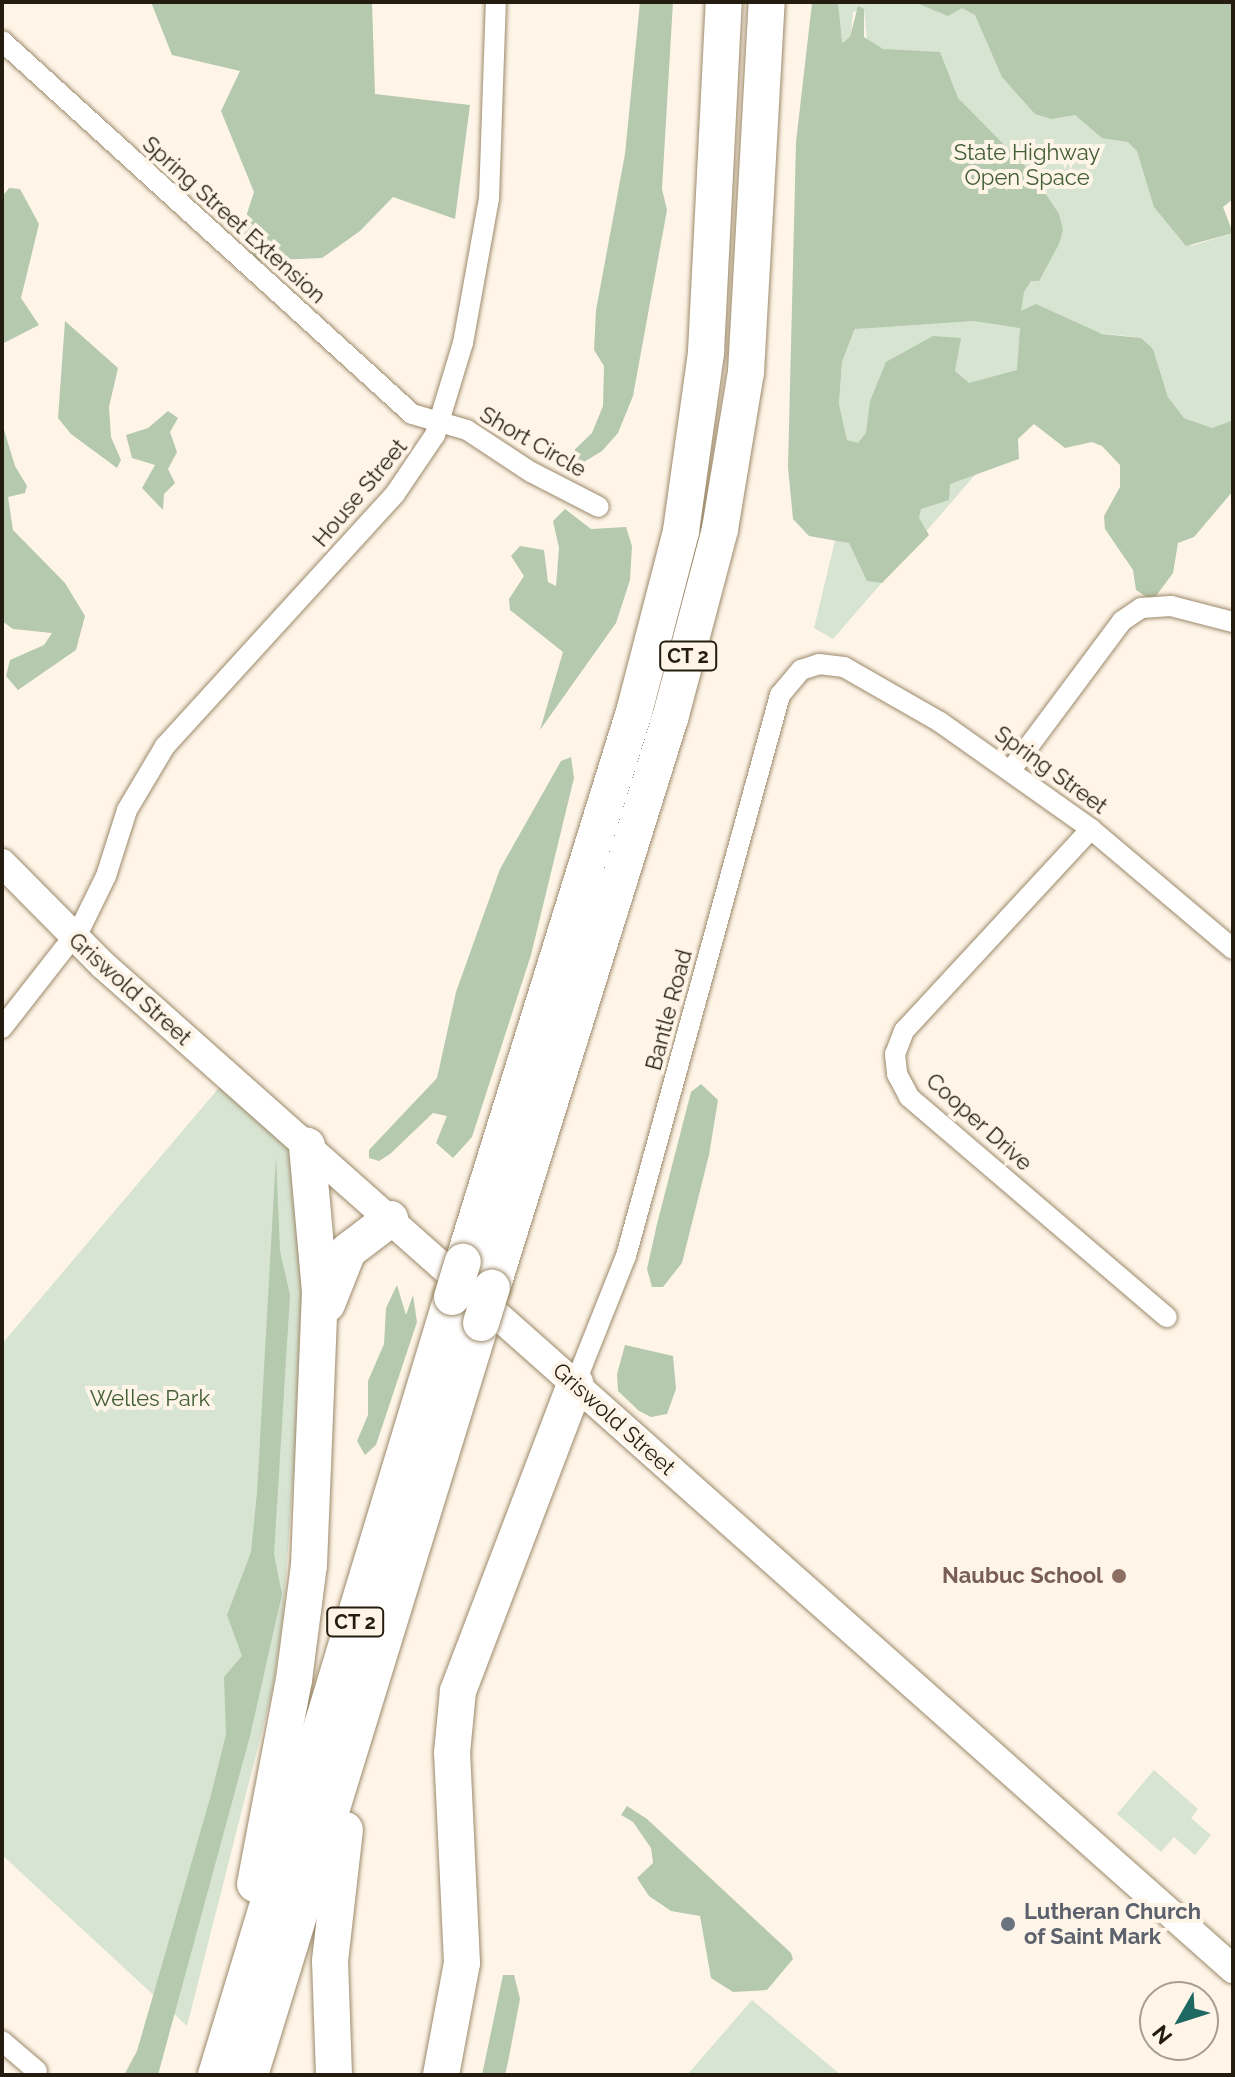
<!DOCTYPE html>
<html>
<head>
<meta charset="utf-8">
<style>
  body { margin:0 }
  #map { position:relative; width:1235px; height:2077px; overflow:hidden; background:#fef5e8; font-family:Raleway,sans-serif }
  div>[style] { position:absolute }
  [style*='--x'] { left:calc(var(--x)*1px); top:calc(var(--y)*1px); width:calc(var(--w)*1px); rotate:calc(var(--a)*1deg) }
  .green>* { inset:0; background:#d7e4d2 }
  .forest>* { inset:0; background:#b5c9ae }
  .roads { filter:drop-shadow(0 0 2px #9c896a) drop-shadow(0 0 2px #9c896a) }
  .minor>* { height:20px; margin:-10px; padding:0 10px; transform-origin:10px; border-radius:10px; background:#fff }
  .secondary>* { height:28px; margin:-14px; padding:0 14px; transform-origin:14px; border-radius:14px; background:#fff }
  .motorway>* { height:36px; margin:-18px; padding:0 18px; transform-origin:18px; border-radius:18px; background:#fff }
  .bridges { filter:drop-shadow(0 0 2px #9c896a) drop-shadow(0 0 2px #9c896a) }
  .motorway-bridge>* { height:36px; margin:-18px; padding:0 18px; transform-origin:18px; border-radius:18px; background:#fff }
  .dots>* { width:22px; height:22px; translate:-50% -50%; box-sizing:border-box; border:4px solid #fef5e8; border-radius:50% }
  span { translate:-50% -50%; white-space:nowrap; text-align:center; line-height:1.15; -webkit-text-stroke:8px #fef5e8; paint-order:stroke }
  .shield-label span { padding:2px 6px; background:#fef5e8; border:2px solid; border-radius:6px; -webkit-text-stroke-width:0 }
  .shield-label { font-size:20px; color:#231c0f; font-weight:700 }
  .park-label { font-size:22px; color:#415e35 }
  .street-label { font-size:22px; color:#231c0f }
  .education-label { font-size:22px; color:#785e54; font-weight:700 }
  .right { translate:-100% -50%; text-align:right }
  .worship-label { font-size:22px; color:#5b616d; font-weight:700 }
  .left { translate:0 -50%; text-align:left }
  .frame { position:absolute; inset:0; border:4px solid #231c0f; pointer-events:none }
  .north { position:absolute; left:1139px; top:1981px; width:80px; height:80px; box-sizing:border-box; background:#fef5e8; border:2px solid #a69e91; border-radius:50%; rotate:231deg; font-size:22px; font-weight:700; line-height:32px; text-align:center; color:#231c0f }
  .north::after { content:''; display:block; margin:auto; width:28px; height:36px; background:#1e6862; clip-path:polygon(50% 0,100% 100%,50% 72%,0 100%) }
</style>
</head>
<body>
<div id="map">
  <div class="green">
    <i style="clip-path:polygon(838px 2px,1233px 2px,1191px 246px,1233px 233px,1233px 420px,1212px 428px,1184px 418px,1168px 397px,1153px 349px,1135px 337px,1098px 333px,833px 639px,814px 628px,847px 491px,847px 440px,839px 404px,842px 362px,856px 328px,867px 40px,864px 9px,853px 12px,851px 37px,841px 43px)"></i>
    <i style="clip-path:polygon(223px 1083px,300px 1151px,312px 1224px,283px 1616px,273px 1688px,187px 2026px,2px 1855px,2px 1344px)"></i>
    <i style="clip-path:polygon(1154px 1770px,1198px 1809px,1191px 1818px,1211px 1835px,1195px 1855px,1174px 1837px,1161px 1852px,1117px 1814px)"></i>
    <i style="clip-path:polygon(752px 2000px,841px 2075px,687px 2075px)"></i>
  </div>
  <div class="forest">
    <i style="clip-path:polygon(151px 2px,372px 2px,375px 94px,470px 105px,455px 219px,393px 197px,360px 231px,322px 258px,255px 261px,242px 229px,254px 192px,221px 111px,240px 71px,172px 55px)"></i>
    <i style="clip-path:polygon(640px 2px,673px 2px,662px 189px,667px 210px,633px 396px,618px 433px,602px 451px,574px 468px,565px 464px,566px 458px,592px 433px,603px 406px,604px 366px,594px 350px,596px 310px,625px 154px)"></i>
    <i style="clip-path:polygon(evenodd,838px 2px,842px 43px,850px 37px,858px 6px,864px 9px,864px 37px,883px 49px,940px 52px,958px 98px,1031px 172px,1059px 214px,1063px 230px,1059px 244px,1039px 281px,1031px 281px,1024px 292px,1021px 311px,1036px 304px,1102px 334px,1141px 338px,1153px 349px,1168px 397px,1184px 418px,1212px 428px,1233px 420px,1233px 491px,1194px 537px,1178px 543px,1173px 573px,1156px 596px,1148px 598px,1136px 590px,1133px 570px,1105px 529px,1104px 516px,1120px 487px,1120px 465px,1102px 446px,1092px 442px,1065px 448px,1034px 424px,1018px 439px,1019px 459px,950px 484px,949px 500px,921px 509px,919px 518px,929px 535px,882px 583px,867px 581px,849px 543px,809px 536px,793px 519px,788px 467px,796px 142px,812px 3px,838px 2px,974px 321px,1020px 328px,1017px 370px,969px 383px,955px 371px,961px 338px,933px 336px,886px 362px,870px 401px,866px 433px,858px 443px,847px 440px,839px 404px,842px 362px,855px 329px,974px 321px)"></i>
    <i style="clip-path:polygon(914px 2px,1233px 2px,1233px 199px,1223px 207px,1233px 233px,1186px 246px,1154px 207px,1137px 151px,1128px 142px,1102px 138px,1075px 115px,1051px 119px,1035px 114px,1002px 77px,975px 15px,962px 8px,948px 16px)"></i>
    <i style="clip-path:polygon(9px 188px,20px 189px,39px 224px,21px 298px,39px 325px,2px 344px,2px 197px)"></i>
    <i style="clip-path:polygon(65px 321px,118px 368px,109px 407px,111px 437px,121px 460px,117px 468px,71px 434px,58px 418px)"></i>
    <i style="clip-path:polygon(168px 411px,178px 418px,170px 432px,177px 452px,168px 469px,175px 483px,164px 494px,163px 510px,142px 488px,155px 465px,132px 458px,126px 435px,148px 428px)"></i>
    <i style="clip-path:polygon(2px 423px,15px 466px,27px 486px,25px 493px,8px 497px,13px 530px,65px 583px,85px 616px,76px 650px,18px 690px,6px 676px,10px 660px,44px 645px,52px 633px,13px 629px,2px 621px)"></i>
    <i style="clip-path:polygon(565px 509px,591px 529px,626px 527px,632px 546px,630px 580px,616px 623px,540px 730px,563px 652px,510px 610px,509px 599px,524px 576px,511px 556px,520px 546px,544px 550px,548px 582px,556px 586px,559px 548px,553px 521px)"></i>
    <i style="clip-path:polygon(571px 757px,574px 778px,531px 955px,472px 1137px,453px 1158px,436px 1143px,447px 1116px,433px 1113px,390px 1154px,379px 1161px,369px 1158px,369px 1150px,437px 1078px,456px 992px,500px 869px,561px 761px)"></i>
    <i style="clip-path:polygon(701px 1084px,718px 1100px,709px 1155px,682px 1263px,663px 1287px,652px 1287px,647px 1269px,657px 1224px,691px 1092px)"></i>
    <i style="clip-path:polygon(276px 1156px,280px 1251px,290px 1295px,274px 1554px,282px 1594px,250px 1736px,158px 2075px,124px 2075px,137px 2051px,211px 1795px,226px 1734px,224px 1677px,242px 1656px,227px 1615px,251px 1552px,257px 1493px)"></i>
    <i style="clip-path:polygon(397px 1285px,406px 1315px,413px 1295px,417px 1322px,376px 1445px,365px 1455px,357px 1441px,368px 1415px,368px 1381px,384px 1344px,386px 1308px)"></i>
    <i style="clip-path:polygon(625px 1345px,673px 1356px,676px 1389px,667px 1414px,651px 1417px,639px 1411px,618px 1391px,617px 1374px)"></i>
    <i style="clip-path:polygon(627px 1806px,647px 1819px,791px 1953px,793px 1959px,767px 1990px,733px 1992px,711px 1978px,700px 1916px,671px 1911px,649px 1896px,637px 1878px,653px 1863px,651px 1848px,633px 1822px,621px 1815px)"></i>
    <i style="clip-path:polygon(503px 1975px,514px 1975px,520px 1999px,508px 2062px,505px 2075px,482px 2075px)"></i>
  </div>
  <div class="roads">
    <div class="minor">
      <i style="--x:2;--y:41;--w:554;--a:42.29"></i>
      <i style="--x:412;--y:414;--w:57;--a:16.2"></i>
      <i style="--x:467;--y:430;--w:77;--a:33.3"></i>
      <i style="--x:531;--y:472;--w:76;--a:27.2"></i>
      <i style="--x:1011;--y:770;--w:186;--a:-53.3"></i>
      <i style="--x:1122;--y:621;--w:23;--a:-34"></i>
      <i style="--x:1141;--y:608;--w:30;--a:-4"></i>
      <i style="--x:1171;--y:606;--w:64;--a:14.5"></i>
      <i style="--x:1091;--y:829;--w:275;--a:132.8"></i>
      <i style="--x:904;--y:1031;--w:25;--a:111"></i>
      <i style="--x:895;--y:1054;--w:20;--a:84"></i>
      <i style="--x:897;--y:1074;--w:26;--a:62"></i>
      <i style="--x:909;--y:1097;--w:339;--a:40.5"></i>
      <i style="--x:2;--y:1028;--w:128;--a:-52"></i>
      <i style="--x:81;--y:927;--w:57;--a:-63.9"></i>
      <i style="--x:106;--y:876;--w:69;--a:-72.3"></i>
      <i style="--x:127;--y:810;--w:74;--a:-59.3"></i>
      <i style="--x:165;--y:746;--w:341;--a:-47.6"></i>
      <i style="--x:395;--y:494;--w:71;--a:-55.9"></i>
      <i style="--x:435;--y:435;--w:96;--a:-73.1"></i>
      <i style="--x:463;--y:343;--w:146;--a:-79.8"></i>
      <i style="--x:489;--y:199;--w:197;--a:-88"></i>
      <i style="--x:575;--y:1384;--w:138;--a:-68.3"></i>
      <i style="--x:626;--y:1256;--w:582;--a:-74.65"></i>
      <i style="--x:780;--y:695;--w:33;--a:-50"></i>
      <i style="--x:801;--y:670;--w:19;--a:-18"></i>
      <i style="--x:819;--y:664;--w:25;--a:7"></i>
      <i style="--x:844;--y:667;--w:111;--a:29.8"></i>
      <i style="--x:940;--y:722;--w:185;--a:35.3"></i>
      <i style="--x:1091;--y:829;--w:186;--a:40.2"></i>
      <i style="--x:2;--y:2041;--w:46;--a:40.6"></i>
    </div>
    <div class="secondary">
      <i style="--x:2;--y:863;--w:144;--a:45.3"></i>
      <i style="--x:103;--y:965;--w:1512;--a:41.62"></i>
    </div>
    <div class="motorway">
      <i style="--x:463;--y:1262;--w:576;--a:-72.73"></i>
      <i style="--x:634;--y:712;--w:187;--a:-75.4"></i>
      <i style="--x:681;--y:531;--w:181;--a:-82"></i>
      <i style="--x:706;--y:352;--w:350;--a:-87.1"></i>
      <i style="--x:492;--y:1288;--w:600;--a:-72.65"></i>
      <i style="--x:671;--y:715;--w:192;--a:-75.2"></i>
      <i style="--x:720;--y:529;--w:159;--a:-80.6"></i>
      <i style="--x:746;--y:372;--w:371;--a:-86.8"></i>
      <i style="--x:327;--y:1304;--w:57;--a:-68.4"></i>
      <i style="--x:348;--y:1251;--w:53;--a:-37.3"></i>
      <i style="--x:255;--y:1884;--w:208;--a:-79.2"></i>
      <i style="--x:294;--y:1680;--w:116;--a:-82.6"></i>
      <i style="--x:309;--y:1565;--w:273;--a:-87.7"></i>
      <i style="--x:320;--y:1292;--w:147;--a:-95.1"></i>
      <i style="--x:216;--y:2075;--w:813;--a:-73.13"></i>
      <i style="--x:250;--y:2075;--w:787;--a:-72.92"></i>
      <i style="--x:334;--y:2075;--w:114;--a:-92"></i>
      <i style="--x:330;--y:1961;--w:132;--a:-83.5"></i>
      <i style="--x:441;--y:2075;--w:114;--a:-79.4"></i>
      <i style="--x:462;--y:1963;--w:210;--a:-92.7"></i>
      <i style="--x:452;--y:1753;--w:62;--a:-84.5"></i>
      <i style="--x:458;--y:1691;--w:329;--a:-69.1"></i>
    </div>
  </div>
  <div class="bridges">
    <div class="motorway-bridge">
      <i style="--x:452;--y:1297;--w:37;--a:-73"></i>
      <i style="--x:481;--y:1323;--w:37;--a:-73"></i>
    </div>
  </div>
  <div class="dots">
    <i style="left:1119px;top:1576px;background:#8d6e63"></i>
    <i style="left:1008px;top:1924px;background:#6b7280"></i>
  </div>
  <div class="shield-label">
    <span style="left:688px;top:656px">CT 2</span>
    <span style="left:355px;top:1622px">CT 2</span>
  </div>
  <div class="park-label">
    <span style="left:1027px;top:165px">State Highway<br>Open Space</span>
    <span style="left:150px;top:1399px">Welles Park</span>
  </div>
  <div class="street-label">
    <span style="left:234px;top:220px;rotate:42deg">Spring Street Extension</span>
    <span style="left:533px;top:442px;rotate:30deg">Short Circle</span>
    <span style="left:360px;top:493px;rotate:-50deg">House Street</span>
    <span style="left:1051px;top:770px;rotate:36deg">Spring Street</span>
    <span style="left:130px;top:989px;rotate:42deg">Griswold Street</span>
    <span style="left:669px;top:1010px;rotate:-75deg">Bantle Road</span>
    <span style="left:979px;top:1122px;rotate:42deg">Cooper Drive</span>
    <span style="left:614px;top:1419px;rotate:42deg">Griswold Street</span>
  </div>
  <div class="education-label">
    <span class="right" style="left:1103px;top:1576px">Naubuc School</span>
  </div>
  <div class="worship-label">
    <span class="left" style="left:1024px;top:1924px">Lutheran Church<br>of Saint Mark</span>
  </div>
  <div class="frame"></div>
  <div class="north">N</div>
</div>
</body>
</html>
